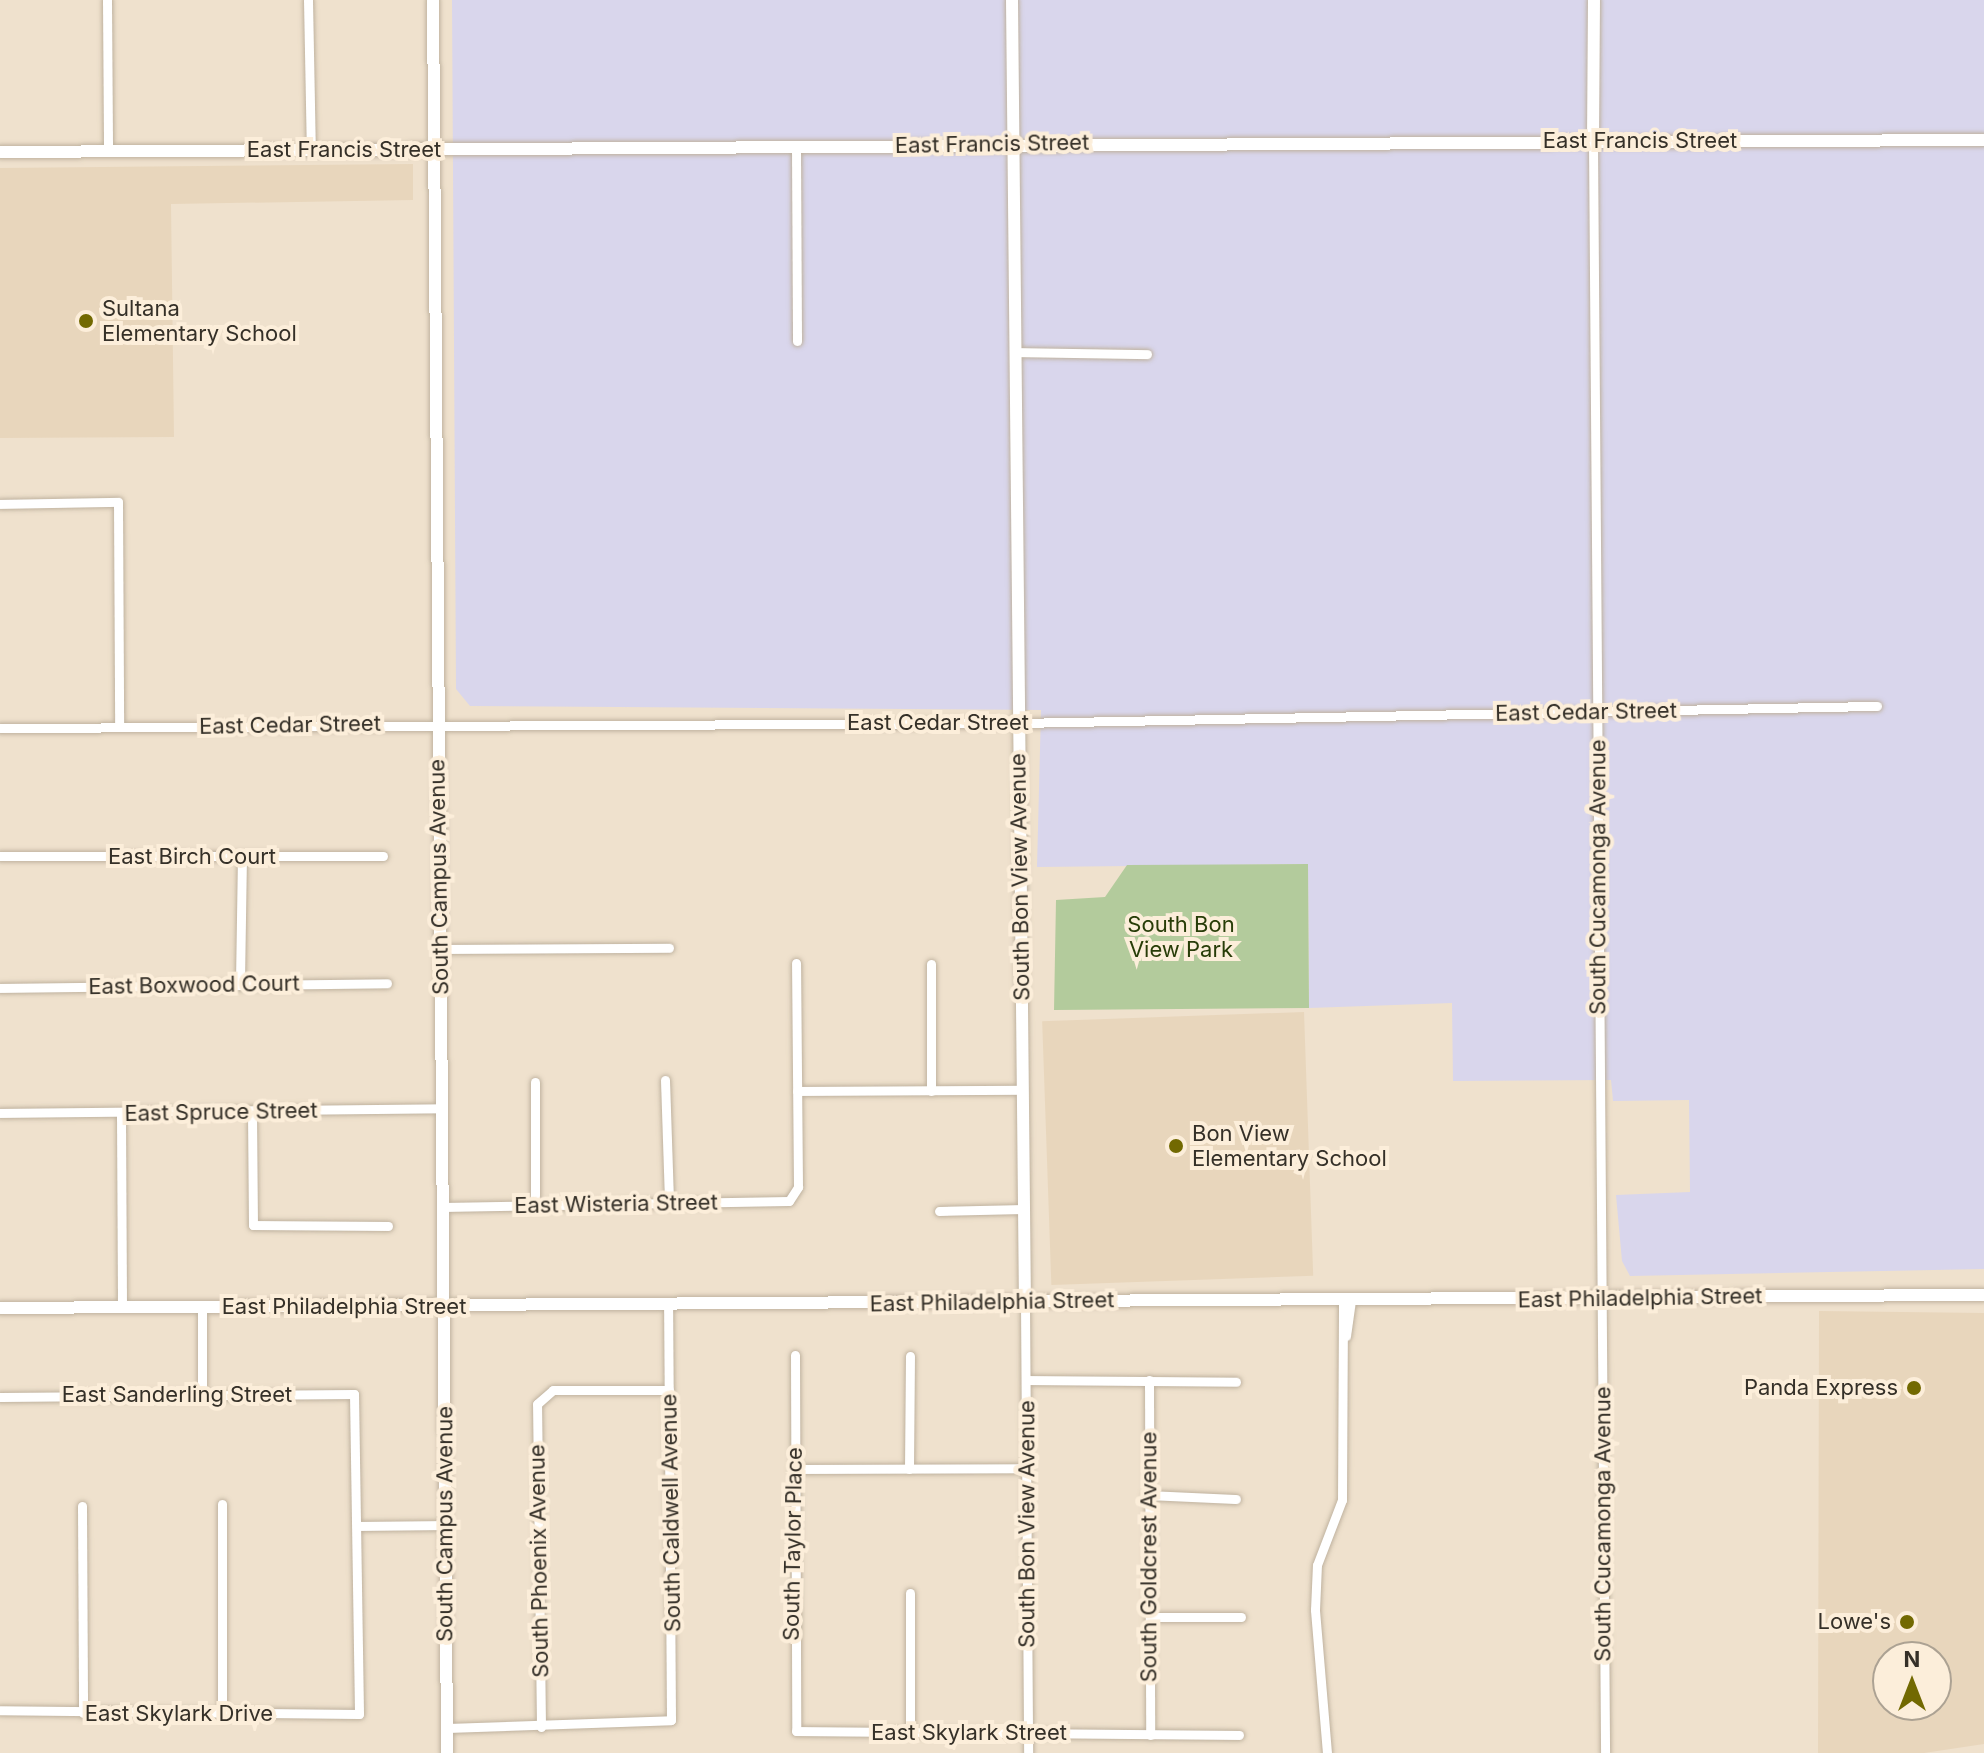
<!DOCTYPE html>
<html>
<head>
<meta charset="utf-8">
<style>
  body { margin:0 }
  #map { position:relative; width:1984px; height:1753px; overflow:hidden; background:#efe1cd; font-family:Inter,sans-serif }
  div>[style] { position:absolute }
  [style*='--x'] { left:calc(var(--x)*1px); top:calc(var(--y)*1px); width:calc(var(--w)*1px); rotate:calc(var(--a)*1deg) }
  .built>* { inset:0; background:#e8d6bc; transform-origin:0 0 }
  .industrial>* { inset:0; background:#d9d6ec }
  .green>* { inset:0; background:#b3cb9c }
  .roads { filter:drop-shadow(0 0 2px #bfb29f) drop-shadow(0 0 2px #bfb29f) }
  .minor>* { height:9px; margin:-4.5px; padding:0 4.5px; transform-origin:4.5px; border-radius:4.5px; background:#fff }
  .tertiary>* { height:12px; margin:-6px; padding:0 6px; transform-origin:6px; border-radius:6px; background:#fff }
  .dots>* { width:22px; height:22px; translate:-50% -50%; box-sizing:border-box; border:4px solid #fceeda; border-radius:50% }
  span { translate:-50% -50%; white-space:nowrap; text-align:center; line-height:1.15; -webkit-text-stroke:8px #fceeda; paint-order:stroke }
  .street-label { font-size:22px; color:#353028 }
  .poi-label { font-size:22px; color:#353028 }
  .left { translate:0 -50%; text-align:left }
  .right { translate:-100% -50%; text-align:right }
  .park-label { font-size:22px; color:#283d08 }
  .north { position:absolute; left:1872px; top:1641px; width:80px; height:80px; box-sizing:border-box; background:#fceeda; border:2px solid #aca293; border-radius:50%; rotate:0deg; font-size:22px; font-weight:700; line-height:32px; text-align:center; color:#353028 }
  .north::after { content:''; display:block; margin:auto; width:28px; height:36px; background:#726901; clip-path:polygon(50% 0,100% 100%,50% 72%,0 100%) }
</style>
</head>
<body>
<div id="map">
  <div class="built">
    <i style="clip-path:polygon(413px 164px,413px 200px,171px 204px,174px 437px,0 438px,0 168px)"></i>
    <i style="left:1304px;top:1012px;width:264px;height:262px;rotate:88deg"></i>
    <i style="clip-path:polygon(evenodd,1819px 1311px,1984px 1313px,1984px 1744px,1924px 1753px,1818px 1753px,1819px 1311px,1888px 1657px,1936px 1657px,1936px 1705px,1888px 1705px,1888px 1657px)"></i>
  </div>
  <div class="industrial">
    <i style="clip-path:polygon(452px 0,1984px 0,1984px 1269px,1630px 1276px,1622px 1261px,1616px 1195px,1690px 1192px,1689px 1100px,1613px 1101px,1611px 1080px,1453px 1081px,1452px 1003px,1309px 1008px,1308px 864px,1037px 867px,1041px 710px,470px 706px,456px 689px)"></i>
  </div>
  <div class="green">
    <i style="clip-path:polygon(1308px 864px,1309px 1008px,1054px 1010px,1056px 900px,1105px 897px,1127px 865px)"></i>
  </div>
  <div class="roads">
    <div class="minor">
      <i style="--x:107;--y:0;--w:151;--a:89.6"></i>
      <i style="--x:308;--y:0;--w:150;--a:88.9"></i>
      <i style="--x:1593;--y:142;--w:1611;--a:89.57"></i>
      <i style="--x:796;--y:147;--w:194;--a:89.7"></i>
      <i style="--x:1015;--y:352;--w:132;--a:0.9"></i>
      <i style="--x:0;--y:504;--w:118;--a:-1"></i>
      <i style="--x:118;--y:502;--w:225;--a:89.7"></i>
      <i style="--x:0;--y:728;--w:1019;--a:-0.28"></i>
      <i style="--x:1019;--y:723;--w:858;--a:-1.14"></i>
      <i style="--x:0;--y:856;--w:383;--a:0"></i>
      <i style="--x:441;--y:949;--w:228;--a:-0.3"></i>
      <i style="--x:931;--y:964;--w:127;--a:90"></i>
      <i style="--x:240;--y:982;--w:125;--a:-89.1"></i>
      <i style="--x:0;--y:988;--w:387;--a:-0.7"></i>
      <i style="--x:665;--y:1080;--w:123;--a:88.1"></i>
      <i style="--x:797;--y:1091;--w:226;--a:-0.3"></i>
      <i style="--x:252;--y:1112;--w:113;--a:89.5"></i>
      <i style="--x:253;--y:1225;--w:135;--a:0.4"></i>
      <i style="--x:0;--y:1113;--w:442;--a:-0.6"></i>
      <i style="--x:121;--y:1114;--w:194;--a:89.7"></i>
      <i style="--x:535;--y:1206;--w:124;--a:-90"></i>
      <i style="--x:442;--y:1207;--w:347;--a:-1"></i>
      <i style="--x:789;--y:1201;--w:17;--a:-57"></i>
      <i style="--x:798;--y:1187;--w:224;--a:-90.5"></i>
      <i style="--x:939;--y:1211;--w:85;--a:-1.3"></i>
      <i style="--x:1025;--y:1302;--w:451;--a:89.6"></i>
      <i style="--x:202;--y:1308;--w:87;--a:90"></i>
      <i style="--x:1346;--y:1336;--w:36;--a:-82"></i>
      <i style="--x:795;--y:1355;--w:376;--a:89.8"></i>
      <i style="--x:796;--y:1731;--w:443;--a:0.5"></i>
      <i style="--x:1026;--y:1380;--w:210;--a:0.5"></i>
      <i style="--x:1149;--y:1380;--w:355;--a:89.8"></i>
      <i style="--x:0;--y:1397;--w:354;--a:-0.5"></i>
      <i style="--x:354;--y:1394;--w:320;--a:89.1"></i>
      <i style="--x:359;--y:1714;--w:359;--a:-179.4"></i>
      <i style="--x:794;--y:1469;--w:233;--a:-0.2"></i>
      <i style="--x:909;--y:1469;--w:113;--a:-89.5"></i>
      <i style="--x:1147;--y:1495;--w:89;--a:2.6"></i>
      <i style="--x:82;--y:1506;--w:207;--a:89.7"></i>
      <i style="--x:359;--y:1526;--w:87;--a:-0.7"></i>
      <i style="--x:910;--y:1593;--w:139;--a:90"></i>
      <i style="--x:1150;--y:1617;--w:91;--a:0"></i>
      <i style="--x:222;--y:1715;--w:211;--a:-90"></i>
      <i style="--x:541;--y:1727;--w:323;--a:-90.7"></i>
      <i style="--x:537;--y:1404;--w:21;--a:-41"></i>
      <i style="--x:553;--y:1390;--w:116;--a:0"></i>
      <i style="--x:447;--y:1728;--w:224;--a:-2"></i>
      <i style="--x:671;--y:1720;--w:414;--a:-90.4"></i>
      <i style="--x:1327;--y:1753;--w:144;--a:-94.8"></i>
      <i style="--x:1315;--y:1610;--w:45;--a:-87.5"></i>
      <i style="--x:1317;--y:1565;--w:70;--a:-69"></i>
      <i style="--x:1342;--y:1500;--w:200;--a:-89.7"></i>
    </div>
    <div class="tertiary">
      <i style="--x:433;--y:0;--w:1753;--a:89.54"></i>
      <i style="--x:1012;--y:0;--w:1302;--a:89.43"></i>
      <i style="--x:1593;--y:142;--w:142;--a:-89.6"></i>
      <i style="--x:0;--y:152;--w:1984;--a:-0.35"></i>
      <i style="--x:0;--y:1308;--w:1984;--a:-0.38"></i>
    </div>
  </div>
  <div class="dots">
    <i style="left:86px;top:321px;background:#726901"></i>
    <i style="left:1176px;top:1146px;background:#726901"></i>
    <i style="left:1914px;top:1388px;background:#726901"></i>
    <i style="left:1907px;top:1622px;background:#726901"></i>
  </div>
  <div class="street-label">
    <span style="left:1640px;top:141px">East Francis Street</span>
    <span style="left:992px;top:144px;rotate:-1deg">East Francis Street</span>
    <span style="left:344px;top:150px">East Francis Street</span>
    <span style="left:1586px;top:712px;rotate:-1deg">East Cedar Street</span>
    <span style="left:938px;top:723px">East Cedar Street</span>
    <span style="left:290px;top:725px;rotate:-1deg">East Cedar Street</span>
    <span style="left:192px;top:857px">East Birch Court</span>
    <span style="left:439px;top:877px;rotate:-91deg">South Campus Avenue</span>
    <span style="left:1020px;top:877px;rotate:-91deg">South Bon View Avenue</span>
    <span style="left:1598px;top:877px;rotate:-90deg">South Cucamonga Avenue</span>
    <span style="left:194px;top:985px;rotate:-1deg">East Boxwood Court</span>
    <span style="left:221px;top:1112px;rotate:-1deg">East Spruce Street</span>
    <span style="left:616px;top:1204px;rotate:-1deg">East Wisteria Street</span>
    <span style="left:1640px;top:1298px;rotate:-1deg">East Philadelphia Street</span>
    <span style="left:992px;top:1302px;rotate:-1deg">East Philadelphia Street</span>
    <span style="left:344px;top:1307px">East Philadelphia Street</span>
    <span style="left:177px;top:1395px">East Sanderling Street</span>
    <span style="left:671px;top:1513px;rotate:-91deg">South Caldwell Avenue</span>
    <span style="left:445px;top:1524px;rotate:-90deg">South Campus Avenue</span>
    <span style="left:1027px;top:1524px;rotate:-90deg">South Bon View Avenue</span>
    <span style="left:1603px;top:1524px;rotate:-90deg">South Cucamonga Avenue</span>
    <span style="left:793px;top:1544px;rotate:-89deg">South Taylor Place</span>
    <span style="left:1149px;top:1557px;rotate:-90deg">South Goldcrest Avenue</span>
    <span style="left:539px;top:1561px;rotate:-91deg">South Phoenix Avenue</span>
    <span style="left:179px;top:1714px">East Skylark Drive</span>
    <span style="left:969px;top:1733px">East Skylark Street</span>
  </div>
  <div class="poi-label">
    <span class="left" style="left:102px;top:321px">Sultana<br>Elementary School</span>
    <span class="left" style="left:1192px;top:1146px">Bon View<br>Elementary School</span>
    <span class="right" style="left:1898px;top:1388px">Panda Express</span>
    <span class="right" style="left:1891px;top:1622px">Lowe's</span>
  </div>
  <div class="park-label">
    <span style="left:1181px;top:937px">South Bon<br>View Park</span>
  </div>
  <div class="north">N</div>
</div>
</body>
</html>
